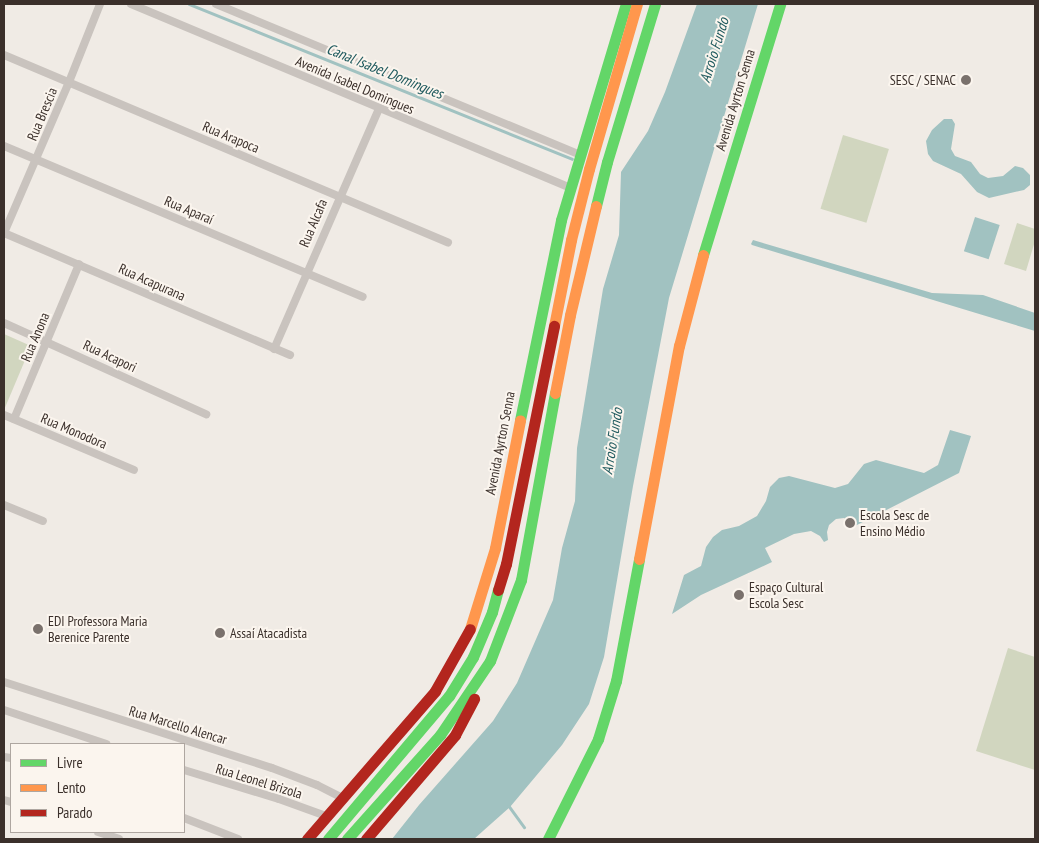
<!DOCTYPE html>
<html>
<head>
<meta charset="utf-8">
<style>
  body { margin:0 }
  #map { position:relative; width:1039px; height:843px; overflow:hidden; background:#f0ebe5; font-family:"PT Sans Narrow",sans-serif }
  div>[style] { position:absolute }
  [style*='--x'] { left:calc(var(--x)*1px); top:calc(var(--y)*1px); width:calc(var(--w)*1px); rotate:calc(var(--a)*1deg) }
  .green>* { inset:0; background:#d1d6bf; transform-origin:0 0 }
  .water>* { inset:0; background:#a1c2c1; transform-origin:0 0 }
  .stream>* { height:2.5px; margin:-1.25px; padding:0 1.25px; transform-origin:1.25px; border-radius:1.25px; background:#a1c2c1 }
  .street>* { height:8px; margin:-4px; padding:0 4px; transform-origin:4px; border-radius:4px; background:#c9c3be }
  .fast>* { height:11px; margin:-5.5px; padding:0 5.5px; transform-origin:5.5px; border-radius:5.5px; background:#63d668 }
  .slow>* { height:11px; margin:-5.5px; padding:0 5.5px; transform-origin:5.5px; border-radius:5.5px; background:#ff974d }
  .jam>* { height:11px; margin:-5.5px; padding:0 5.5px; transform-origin:5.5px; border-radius:5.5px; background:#b3261e }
  .dots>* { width:14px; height:14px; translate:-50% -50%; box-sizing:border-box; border:2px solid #fbf5ee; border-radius:50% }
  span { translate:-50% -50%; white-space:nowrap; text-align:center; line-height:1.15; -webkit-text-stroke:4px #fbf5ee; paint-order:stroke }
  .poi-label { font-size:14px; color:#3b302b }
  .right { translate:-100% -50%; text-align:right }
  .left { translate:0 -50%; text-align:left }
  .street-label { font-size:14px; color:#3b302b }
  .water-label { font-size:15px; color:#1f5a5e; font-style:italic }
  .frame { position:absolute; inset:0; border:5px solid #3b302b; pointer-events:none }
  .legend { position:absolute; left:10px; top:743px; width:175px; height:90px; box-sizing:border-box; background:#fbf5ee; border:1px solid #aea6a0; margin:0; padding:6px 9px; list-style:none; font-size:15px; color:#3b302b }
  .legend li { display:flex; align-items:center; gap:10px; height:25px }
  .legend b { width:25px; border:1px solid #aea6a0 }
</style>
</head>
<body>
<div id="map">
  <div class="green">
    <i style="left:843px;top:135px;width:48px;height:77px;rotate:17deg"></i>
    <i style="clip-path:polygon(1017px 223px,1035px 229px,1035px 241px,1026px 271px,1004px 264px)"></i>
    <i style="clip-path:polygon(4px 334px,31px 346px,4px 410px)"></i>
    <i style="clip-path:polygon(1008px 648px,1035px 657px,1035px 770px,976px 751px)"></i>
  </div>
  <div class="water">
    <i style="clip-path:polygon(697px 4px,758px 4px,669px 298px,633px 486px,604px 657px,589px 704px,562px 745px,510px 807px,474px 839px,392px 839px,419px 805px,493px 721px,517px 683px,553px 600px,562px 548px,575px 501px,577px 448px,603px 289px,619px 235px,621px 172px,648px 131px,665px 92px)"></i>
    <i style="clip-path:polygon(944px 119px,952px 119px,955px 124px,951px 149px,955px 156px,971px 162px,980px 174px,988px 178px,1003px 176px,1015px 166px,1023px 168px,1030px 175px,1030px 185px,1024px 190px,989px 198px,977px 192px,961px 174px,933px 161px,928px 154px,926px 141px,932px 130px)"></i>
    <i style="left:975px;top:217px;width:26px;height:36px;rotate:18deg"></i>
    <i style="clip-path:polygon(753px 240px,932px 293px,983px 295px,1035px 313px,1035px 331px,752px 245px,751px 244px)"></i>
    <i style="clip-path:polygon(950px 430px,971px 436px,959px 473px,855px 526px,844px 518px,836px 519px,829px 525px,827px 532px,828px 540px,824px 542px,820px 536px,811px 531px,794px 534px,765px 548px,772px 562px,701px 595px,672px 614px,684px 575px,701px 566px,706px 547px,713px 537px,722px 530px,739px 526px,757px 516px,766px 501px,770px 487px,779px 478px,789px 476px,835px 488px,848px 484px,864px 464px,876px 460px,924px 473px,938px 465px)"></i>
  </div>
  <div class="stream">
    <i style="--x:189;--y:4;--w:413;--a:22"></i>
    <i style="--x:509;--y:806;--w:26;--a:54"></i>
  </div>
  <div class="street">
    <i style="--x:131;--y:4;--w:476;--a:22.7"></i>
    <i style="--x:216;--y:4;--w:393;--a:22.5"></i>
    <i style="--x:4;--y:55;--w:482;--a:22.9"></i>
    <i style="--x:4;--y:146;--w:389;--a:22.8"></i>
    <i style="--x:4;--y:233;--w:311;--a:23.1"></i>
    <i style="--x:4;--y:233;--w:164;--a:-66.7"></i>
    <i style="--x:69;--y:82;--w:84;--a:-68.3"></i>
    <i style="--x:4;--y:323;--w:222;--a:24.3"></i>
    <i style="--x:274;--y:349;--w:262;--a:-66.4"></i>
    <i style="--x:4;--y:415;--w:141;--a:22.9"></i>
    <i style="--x:14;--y:419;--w:168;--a:-67.2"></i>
    <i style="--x:4;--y:505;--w:42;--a:22.3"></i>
    <i style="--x:4;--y:682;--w:281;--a:17.8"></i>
    <i style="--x:272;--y:768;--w:48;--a:20.7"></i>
    <i style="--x:317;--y:785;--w:29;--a:27"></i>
    <i style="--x:4;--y:710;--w:108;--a:18.4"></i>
    <i style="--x:4;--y:757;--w:7;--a:8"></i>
    <i style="--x:184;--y:770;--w:99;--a:17"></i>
    <i style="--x:279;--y:799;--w:50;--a:19.9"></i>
    <i style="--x:4;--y:800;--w:7;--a:16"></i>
    <i style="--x:184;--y:818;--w:58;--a:21.3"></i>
    <i style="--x:98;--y:832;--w:22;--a:18"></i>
  </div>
  <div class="fast">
    <i style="--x:596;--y:206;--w:45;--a:-76"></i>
    <i style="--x:607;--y:162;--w:165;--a:-73.1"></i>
    <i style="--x:703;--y:255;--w:263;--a:-72.9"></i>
    <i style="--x:520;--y:420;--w:204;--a:-78.4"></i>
    <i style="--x:561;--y:220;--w:226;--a:-73.3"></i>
    <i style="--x:328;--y:839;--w:187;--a:-49.8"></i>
    <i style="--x:449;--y:696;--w:46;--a:-58.4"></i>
    <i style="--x:473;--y:657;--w:49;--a:-67.1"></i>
    <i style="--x:492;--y:612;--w:23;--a:-75"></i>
    <i style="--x:347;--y:839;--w:140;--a:-48.2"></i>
    <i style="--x:440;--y:735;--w:89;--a:-56"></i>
    <i style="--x:490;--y:661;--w:87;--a:-69.1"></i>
    <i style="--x:521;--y:580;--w:190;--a:-79.7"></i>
    <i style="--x:548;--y:839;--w:112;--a:-63.4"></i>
    <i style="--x:598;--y:739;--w:61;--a:-72.8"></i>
    <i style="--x:616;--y:681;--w:124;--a:-79.3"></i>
  </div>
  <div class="slow">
    <i style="--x:554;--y:326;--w:88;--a:-78.8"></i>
    <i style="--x:571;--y:240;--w:73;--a:-75.8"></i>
    <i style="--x:589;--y:169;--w:172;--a:-73.8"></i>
    <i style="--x:555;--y:393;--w:79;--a:-79.1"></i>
    <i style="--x:570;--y:315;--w:112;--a:-76.6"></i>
    <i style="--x:639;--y:559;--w:217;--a:-79.4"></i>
    <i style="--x:679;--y:346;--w:94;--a:-75.2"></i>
    <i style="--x:470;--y:629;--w:85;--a:-72.8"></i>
    <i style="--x:495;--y:548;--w:130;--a:-78.9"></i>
  </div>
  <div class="jam">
    <i style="--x:498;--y:590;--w:27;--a:-73"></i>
    <i style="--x:506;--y:564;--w:243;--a:-78.6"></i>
    <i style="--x:307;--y:839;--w:196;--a:-49.1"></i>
    <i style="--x:435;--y:691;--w:71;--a:-60.6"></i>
    <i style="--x:366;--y:839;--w:137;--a:-49.4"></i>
    <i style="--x:455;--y:735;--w:41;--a:-62.2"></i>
  </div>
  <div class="dots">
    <i style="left:966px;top:80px;background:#7a716c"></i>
    <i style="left:850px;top:523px;background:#7a716c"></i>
    <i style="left:739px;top:595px;background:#7a716c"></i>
    <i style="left:38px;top:629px;background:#7a716c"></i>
    <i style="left:220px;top:633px;background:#7a716c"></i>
  </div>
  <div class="poi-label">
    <span class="right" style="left:956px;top:80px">SESC / SENAC</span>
    <span class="left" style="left:860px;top:523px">Escola Sesc de<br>Ensino Médio</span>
    <span class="left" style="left:749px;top:595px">Espaço Cultural<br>Escola Sesc</span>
    <span class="left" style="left:48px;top:629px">EDI Professora Maria<br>Berenice Parente</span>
    <span class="left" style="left:230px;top:633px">Assaí Atacadista</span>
  </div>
  <div class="street-label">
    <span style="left:355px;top:85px;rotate:23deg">Avenida Isabel Domingues</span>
    <span style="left:735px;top:100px;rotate:-73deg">Avenida Ayrton Senna</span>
    <span style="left:42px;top:114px;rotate:-67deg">Rua Brescia</span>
    <span style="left:231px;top:137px;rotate:23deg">Rua Arapoca</span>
    <span style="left:189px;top:210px;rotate:23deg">Rua Aparaí</span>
    <span style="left:313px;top:223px;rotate:-67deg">Rua Alcafa</span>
    <span style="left:152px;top:282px;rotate:24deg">Rua Acapurana</span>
    <span style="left:35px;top:337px;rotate:-67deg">Rua Anona</span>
    <span style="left:110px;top:356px;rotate:25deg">Rua Acapori</span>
    <span style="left:74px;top:431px;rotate:23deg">Rua Monodora</span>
    <span style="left:500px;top:443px;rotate:-79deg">Avenida Ayrton Senna</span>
    <span style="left:178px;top:725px;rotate:17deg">Rua Marcello Alencar</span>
    <span style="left:259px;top:781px;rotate:17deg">Rua Leonel Brizola</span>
  </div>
  <div class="water-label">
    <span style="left:714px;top:50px;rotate:-73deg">Arroio Fundo</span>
    <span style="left:385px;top:71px;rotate:22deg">Canal Isabel Domingues</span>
    <span style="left:612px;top:441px;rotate:-81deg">Arroio Fundo</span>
  </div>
  <div class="frame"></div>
  <ul class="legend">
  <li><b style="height:6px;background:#63d668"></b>Livre</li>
  <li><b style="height:6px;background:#ff974d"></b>Lento</li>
  <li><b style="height:6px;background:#b3261e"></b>Parado</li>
  </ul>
</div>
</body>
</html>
